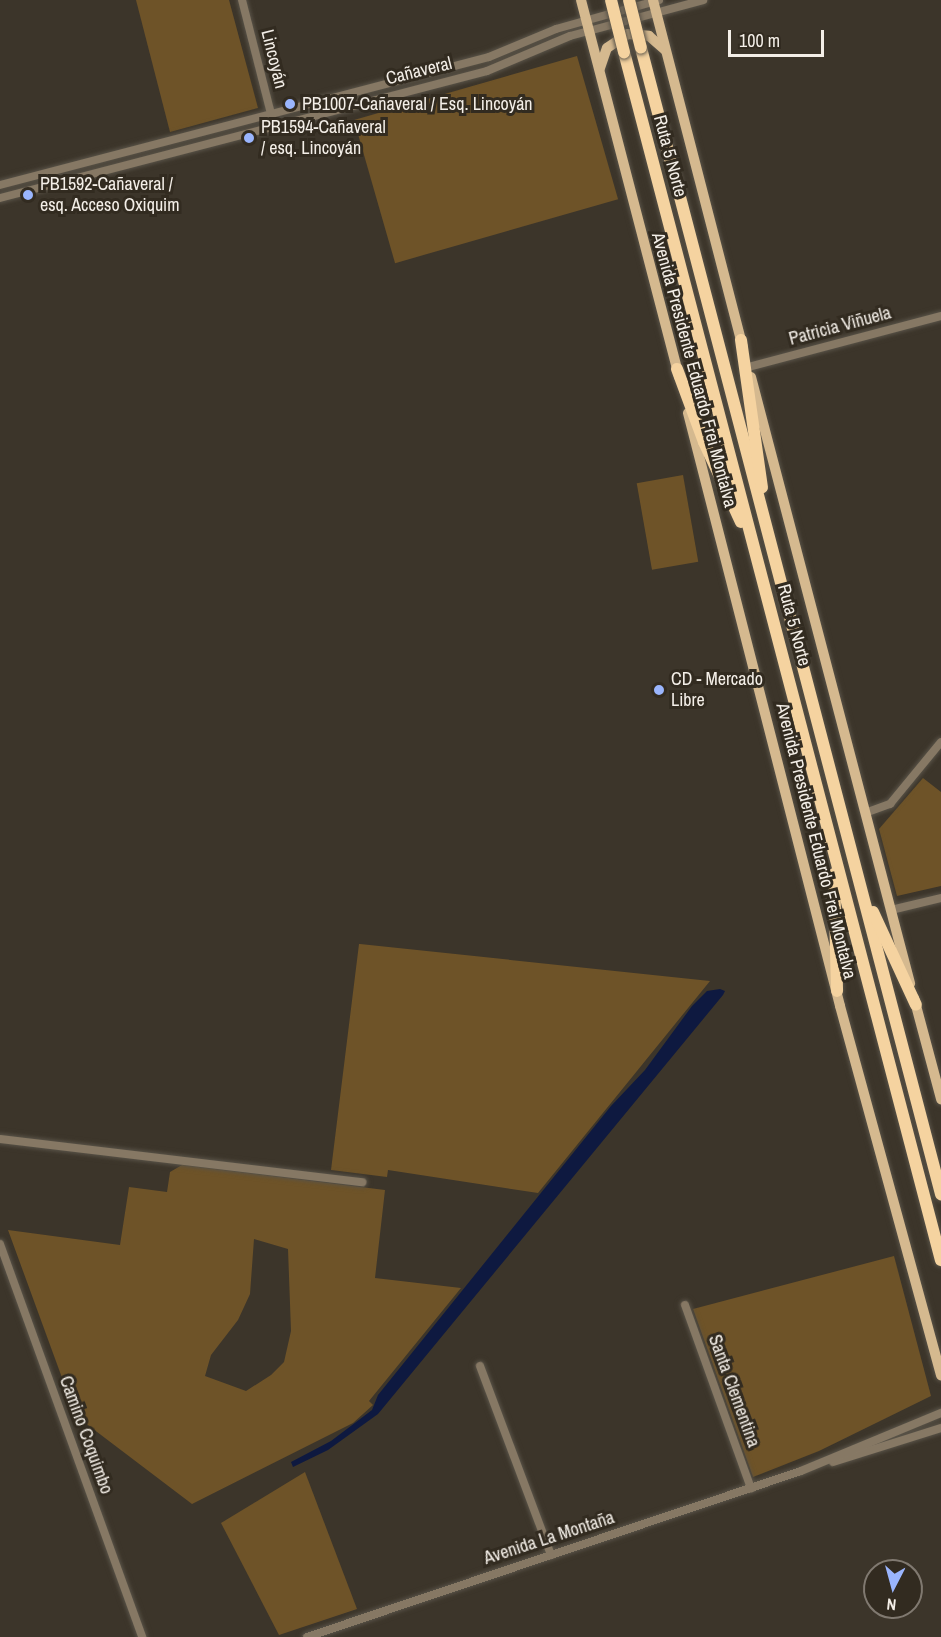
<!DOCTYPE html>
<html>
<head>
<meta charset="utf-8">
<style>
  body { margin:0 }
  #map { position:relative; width:941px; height:1637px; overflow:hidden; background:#3c352a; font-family:"Archivo Narrow",sans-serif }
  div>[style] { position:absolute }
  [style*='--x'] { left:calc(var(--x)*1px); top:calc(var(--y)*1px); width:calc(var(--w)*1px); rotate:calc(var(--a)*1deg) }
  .green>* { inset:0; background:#6e5328; transform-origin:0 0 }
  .water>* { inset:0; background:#0e1940 }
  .roads { filter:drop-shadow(0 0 2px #595348) drop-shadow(0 0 2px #595348) }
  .minor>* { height:8px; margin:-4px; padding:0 4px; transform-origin:4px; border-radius:4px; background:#867864 }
  .major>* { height:10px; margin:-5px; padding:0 5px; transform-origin:5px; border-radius:5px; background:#d5b98f }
  .highway>* { height:12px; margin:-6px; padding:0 6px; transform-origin:6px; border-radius:6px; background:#f5d3a0 }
  .bridges { filter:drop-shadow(0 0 2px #595348) drop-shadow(0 0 2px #595348) }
  .highway-bridge>* { height:12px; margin:-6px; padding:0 6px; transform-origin:6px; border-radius:6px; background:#f5d3a0 }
  .dots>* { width:16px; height:16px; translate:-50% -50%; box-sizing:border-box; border:3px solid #322b20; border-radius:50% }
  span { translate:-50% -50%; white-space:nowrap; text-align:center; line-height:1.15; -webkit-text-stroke:6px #322b20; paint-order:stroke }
  .street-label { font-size:18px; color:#f4efe8 }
  .poi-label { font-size:18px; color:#f4efe8 }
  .left { translate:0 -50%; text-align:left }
  .north { position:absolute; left:863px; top:1559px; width:60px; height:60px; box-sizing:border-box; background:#322b20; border:2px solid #807970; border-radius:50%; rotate:186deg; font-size:16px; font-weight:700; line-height:24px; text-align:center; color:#f4efe8 }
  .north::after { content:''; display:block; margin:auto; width:21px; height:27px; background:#9ab5fd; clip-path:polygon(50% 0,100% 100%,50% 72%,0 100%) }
  .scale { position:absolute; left:728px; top:30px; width:96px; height:27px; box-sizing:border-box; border:3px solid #f4efe8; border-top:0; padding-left:8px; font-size:18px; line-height:21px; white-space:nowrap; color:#f4efe8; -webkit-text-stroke:4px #322b20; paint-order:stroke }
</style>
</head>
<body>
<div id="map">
  <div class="green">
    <i style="clip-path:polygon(136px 0,229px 0,258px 108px,170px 132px)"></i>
    <i style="left:577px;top:56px;width:149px;height:232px;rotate:74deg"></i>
    <i style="left:683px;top:475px;width:88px;height:47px;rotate:80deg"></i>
    <i style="clip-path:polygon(923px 778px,941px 792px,941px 886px,897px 896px,879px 829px)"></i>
    <i style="clip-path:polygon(359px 944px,360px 944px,710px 981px,538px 1193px,388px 1170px,387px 1177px,331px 1170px)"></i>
    <i style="clip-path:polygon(evenodd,182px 1165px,385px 1190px,375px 1278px,461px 1288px,369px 1401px,373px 1405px,353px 1423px,192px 1504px,76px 1416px,8px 1230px,120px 1245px,129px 1187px,167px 1192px,170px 1172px,182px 1165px,254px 1239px,288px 1249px,291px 1331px,284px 1362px,271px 1375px,246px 1391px,205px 1376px,211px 1355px,238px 1320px,250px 1294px,254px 1239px)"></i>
    <i style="clip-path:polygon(894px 1256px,931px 1396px,819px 1451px,753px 1477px,693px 1309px)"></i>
    <i style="clip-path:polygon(305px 1472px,357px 1609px,279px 1635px,221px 1523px)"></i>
  </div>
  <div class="water">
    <i style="clip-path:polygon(720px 989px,725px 991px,723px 995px,378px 1414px,328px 1450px,293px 1467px,291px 1462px,331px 1441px,372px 1410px,378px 1395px,611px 1106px,645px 1070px,692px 1006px,707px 991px)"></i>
  </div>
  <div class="roads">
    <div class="minor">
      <i style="--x:242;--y:0;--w:130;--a:75.7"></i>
      <i style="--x:0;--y:185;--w:505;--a:-14.67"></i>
      <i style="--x:489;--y:57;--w:73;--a:-22.7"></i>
      <i style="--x:556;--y:29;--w:107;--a:-15.7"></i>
      <i style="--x:0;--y:198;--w:503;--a:-14.62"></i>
      <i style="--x:487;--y:71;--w:90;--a:-22.9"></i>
      <i style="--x:570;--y:36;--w:138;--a:-15.1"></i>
      <i style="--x:748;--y:367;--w:200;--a:-14.8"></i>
      <i style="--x:865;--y:813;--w:27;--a:-20"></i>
      <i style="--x:890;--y:804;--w:80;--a:-50.6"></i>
      <i style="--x:891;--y:910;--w:51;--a:-13.5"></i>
      <i style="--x:0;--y:1139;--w:365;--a:6.8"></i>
      <i style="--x:0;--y:1244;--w:418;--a:70.1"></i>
      <i style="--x:685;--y:1305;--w:195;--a:70.2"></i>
      <i style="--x:480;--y:1366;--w:202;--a:69.4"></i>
      <i style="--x:833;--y:1462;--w:113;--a:-17.5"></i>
      <i style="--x:307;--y:1637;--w:521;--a:-18.57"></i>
      <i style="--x:801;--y:1471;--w:152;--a:-22.5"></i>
    </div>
    <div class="major">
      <i style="--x:581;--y:0;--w:390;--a:75.4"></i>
      <i style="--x:653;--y:0;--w:359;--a:75.5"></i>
      <i style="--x:600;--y:68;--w:21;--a:-71"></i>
      <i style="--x:607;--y:48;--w:25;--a:-34"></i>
      <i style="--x:628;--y:34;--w:21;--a:5"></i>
      <i style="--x:649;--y:36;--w:21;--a:41"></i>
      <i style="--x:751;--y:377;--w:627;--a:75.3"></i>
      <i style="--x:688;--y:413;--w:612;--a:75.62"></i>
      <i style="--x:840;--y:1006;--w:383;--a:74.7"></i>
      <i style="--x:914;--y:998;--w:105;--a:75"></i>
    </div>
    <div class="highway">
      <i style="--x:641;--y:48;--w:1185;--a:75.33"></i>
      <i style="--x:624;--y:52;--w:1249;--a:75.3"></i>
      <i style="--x:741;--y:340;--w:149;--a:81.9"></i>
      <i style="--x:677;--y:369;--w:78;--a:69.7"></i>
      <i style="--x:704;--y:442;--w:88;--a:65.2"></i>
      <i style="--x:834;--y:874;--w:117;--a:88.5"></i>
      <i style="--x:873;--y:912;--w:102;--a:65.2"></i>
    </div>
  </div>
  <div class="bridges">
    <div class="highway-bridge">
      <i style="--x:611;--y:0;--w:54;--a:76"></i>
      <i style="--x:629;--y:0;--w:49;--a:76"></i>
    </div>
  </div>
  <div class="dots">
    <i style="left:290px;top:104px;background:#9ab5fd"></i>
    <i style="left:249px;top:138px;background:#9ab5fd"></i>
    <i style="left:28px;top:195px;background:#9ab5fd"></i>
    <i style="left:659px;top:690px;background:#9ab5fd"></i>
  </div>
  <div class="street-label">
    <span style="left:274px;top:59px;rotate:76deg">Lincoyán</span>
    <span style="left:419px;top:71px;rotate:-14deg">Cañaveral</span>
    <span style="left:670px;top:156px;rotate:75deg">Ruta 5 Norte</span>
    <span style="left:840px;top:326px;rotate:-15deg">Patricia Viñuela</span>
    <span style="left:694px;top:370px;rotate:75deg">Avenida Presidente Eduardo Frei Montalva</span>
    <span style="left:794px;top:625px;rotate:75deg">Ruta 5 Norte</span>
    <span style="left:816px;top:841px;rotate:76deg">Avenida Presidente Eduardo Frei Montalva</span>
    <span style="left:734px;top:1391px;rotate:70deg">Santa Clementina</span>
    <span style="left:86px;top:1435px;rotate:70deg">Camino Coquimbo</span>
    <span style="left:549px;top:1538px;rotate:-18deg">Avenida La Montaña</span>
  </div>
  <div class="poi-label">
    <span class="left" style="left:302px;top:104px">PB1007-Cañaveral / Esq. Lincoyán</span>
    <span class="left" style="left:261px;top:138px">PB1594-Cañaveral<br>/ esq. Lincoyán</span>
    <span class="left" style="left:40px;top:195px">PB1592-Cañaveral /<br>esq. Acceso Oxiquim</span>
    <span class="left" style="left:671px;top:690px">CD - Mercado<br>Libre</span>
  </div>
  <div class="north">N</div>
  <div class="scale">100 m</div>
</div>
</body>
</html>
